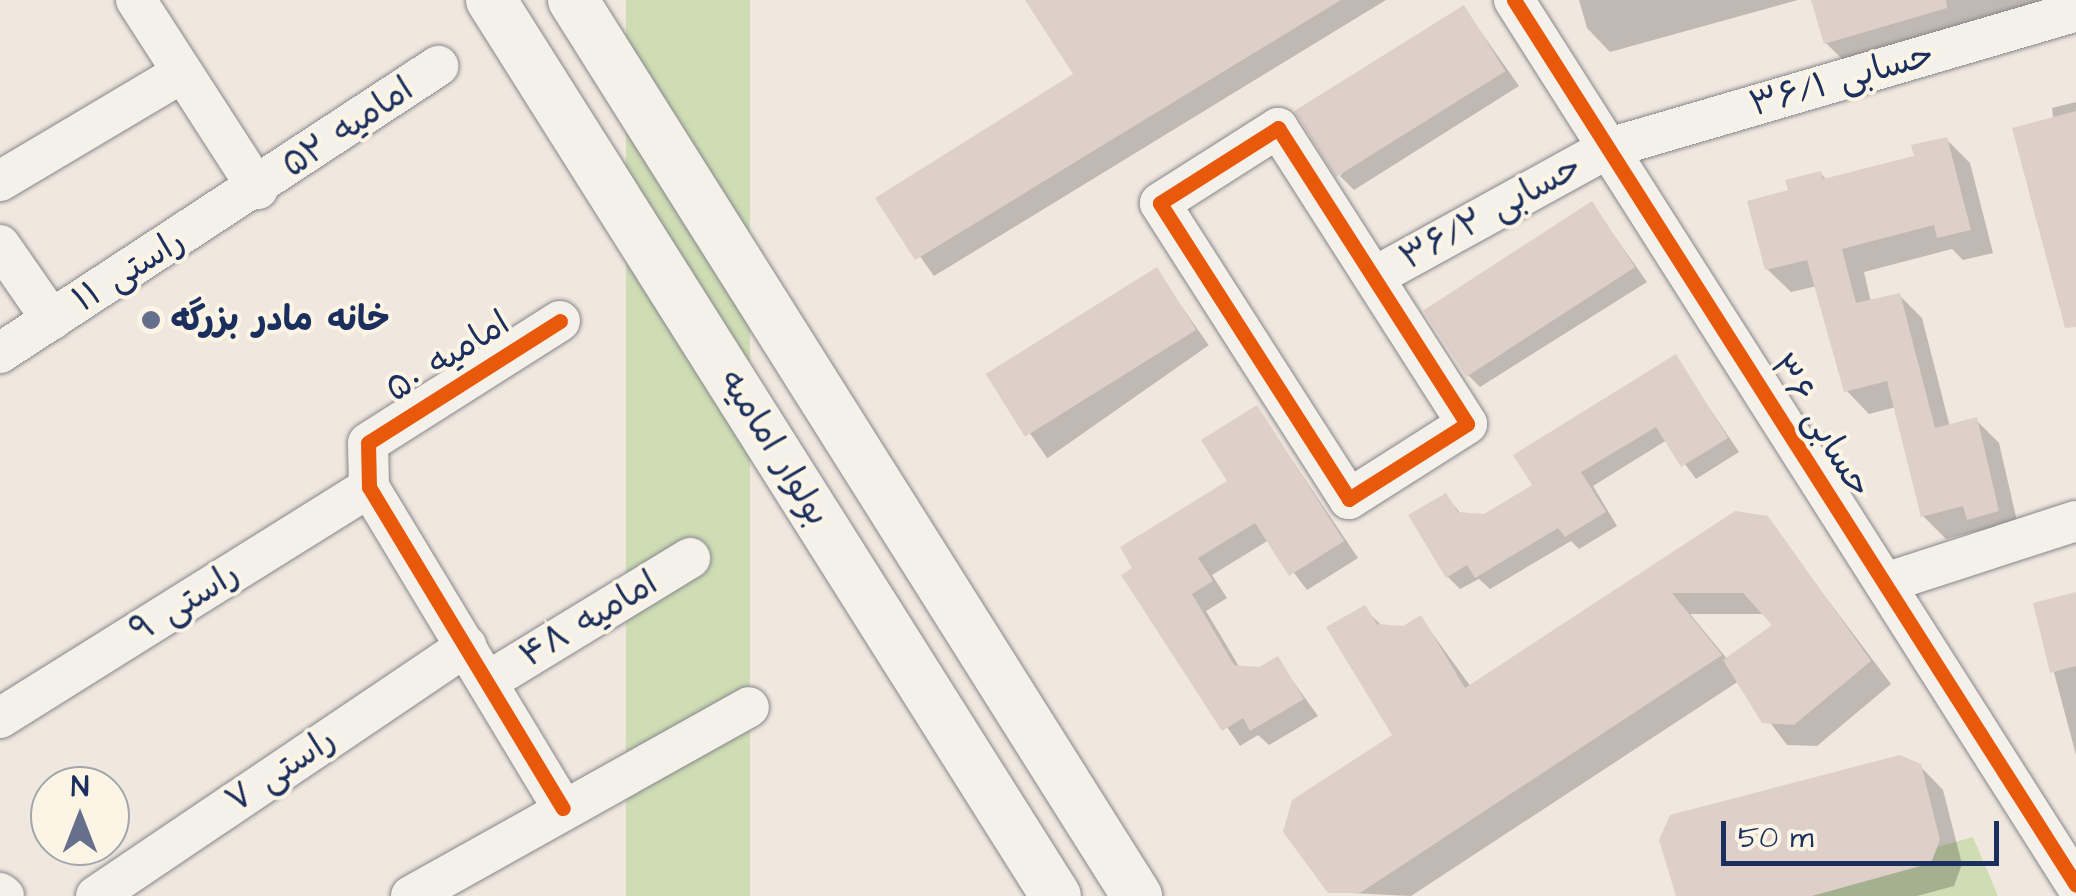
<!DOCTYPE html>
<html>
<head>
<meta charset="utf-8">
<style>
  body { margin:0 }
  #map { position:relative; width:2076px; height:896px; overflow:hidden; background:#f0e7df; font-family:"Architects Daughter","Playpen Sans Arabic",sans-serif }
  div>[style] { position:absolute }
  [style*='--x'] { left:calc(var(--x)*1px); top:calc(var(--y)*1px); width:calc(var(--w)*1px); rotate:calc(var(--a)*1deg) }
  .green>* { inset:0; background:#ceddb4; transform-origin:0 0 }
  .shadow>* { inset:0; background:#0003; transform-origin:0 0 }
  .building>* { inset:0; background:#decfc9; transform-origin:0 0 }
  .roads { filter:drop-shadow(0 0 2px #87878c) drop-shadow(0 0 2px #87878c) }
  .minor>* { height:40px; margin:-20px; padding:0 20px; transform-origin:20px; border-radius:20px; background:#f4f0ea }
  .major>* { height:50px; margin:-25px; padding:0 25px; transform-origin:25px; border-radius:25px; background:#f4f0ea }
  .cycleway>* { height:15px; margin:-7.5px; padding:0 7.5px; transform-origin:7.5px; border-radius:7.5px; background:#e8590c }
  .dots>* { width:28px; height:28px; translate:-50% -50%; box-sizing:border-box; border:5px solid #fcf5e5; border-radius:50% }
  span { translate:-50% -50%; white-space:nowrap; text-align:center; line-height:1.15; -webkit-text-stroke:8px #fcf5e5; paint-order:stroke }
  .street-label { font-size:35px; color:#1b2f5e }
  .poi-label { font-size:35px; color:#1b2f5e; font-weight:700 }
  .left { translate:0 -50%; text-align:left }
  .north { position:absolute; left:30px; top:766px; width:100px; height:100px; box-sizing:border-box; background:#fcf5e5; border:2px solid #a2a6af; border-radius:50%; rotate:0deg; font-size:28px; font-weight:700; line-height:40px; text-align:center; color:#1b2f5e }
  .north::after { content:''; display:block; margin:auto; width:35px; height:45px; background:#666f8b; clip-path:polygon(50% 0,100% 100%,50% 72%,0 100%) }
  .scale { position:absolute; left:1721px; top:821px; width:278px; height:45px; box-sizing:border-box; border:5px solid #1b2f5e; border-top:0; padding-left:12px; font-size:30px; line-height:35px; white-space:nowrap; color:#1b2f5e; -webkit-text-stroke:8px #fcf5e5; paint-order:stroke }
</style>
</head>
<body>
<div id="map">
  <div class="green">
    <i style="left:626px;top:0;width:124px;height:1063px"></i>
    <i style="clip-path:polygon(1973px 837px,1998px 896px,1763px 896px)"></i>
  </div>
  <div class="shadow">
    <i style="clip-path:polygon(1028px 0,1386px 0,934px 276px,879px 199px,1077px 75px)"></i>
    <i style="clip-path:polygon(1579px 0,1798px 0,1610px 52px,1587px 28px)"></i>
    <i style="clip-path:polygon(1814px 0,2076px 0,1849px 66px,1826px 43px)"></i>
    <i style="clip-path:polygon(1464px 8px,1519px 86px,1354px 190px,1340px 176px)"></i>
    <i style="clip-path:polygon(2076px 102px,2076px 316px,2052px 108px)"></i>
    <i style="clip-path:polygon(1947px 140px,1970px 163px,1993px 253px,1963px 260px,1952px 249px,1864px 272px,1871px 302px,1899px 295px,1922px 318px,1950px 427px,1976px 420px,1999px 443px,2020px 534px,1992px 542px,1981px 530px,1946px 539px,1923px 516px,1896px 407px,1869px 414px,1846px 390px,1817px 286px,1791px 292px,1767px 269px,1791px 192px,1820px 173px,1827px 180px,1917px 158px)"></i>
    <i style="clip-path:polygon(1592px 204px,1647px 282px,1480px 387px,1466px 373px)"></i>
    <i style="left:1156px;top:270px;width:92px;height:197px;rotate:55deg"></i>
    <i style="clip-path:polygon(1675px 357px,1739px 452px,1696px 479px,1667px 440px,1593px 486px,1617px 526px,1579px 549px,1571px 541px,1490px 589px,1479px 579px,1460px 589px,1448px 577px,1446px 496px,1462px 515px,1484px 517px,1535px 486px)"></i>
    <i style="clip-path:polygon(1257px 408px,1358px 558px,1307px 590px,1269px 540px,1212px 575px,1227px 598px,1206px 611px,1240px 668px,1260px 670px,1277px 659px,1318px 716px,1269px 745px,1258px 735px,1240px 746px,1124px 576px,1230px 482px)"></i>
    <i style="clip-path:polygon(evenodd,1766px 518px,1891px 684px,1817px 746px,1787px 745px,1739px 681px,1411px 896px,1329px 892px,1395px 736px,1364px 608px,1383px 627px,1403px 629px,1421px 618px,1471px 687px,1766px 518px,1690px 614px,1765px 614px,1775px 626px,1728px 660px,1690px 614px)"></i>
    <i style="clip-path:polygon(2076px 595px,2076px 755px,2036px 605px)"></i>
    <i style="clip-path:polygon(1920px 766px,1943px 790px,1962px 864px,1954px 886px,1917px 896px,1679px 896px)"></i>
  </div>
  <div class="building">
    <i style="clip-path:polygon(1025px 0,1341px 0,915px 260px,875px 198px,1073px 74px)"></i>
    <i style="clip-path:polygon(1811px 0,1946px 0,1947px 8px,1824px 44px)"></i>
    <i style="left:1464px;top:5px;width:78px;height:200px;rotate:58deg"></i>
    <i style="clip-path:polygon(2076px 111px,2076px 327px,2065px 328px,2012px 128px)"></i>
    <i style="clip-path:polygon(1947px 137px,1971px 230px,1937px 238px,1934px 225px,1842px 249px,1856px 303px,1900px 293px,1935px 428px,1977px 417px,1999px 511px,1967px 520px,1963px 506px,1921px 517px,1887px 381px,1844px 392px,1807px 260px,1765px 270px,1747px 201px,1788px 190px,1785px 180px,1821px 171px,1823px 179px,1914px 156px,1911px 145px)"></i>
    <i style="left:1592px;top:201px;width:79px;height:201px;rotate:57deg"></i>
    <i style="left:1157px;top:267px;width:74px;height:202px;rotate:58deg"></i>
    <i style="clip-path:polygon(1676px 354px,1728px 438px,1681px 467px,1656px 427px,1581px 472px,1606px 512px,1565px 537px,1558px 528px,1475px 578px,1467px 565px,1446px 578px,1408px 515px,1446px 493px,1458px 512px,1484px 514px,1532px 485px,1513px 455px)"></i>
    <i style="clip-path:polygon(1257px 405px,1344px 541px,1289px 576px,1255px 523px,1198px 558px,1213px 581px,1192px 594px,1234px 665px,1259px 667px,1278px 656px,1304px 699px,1250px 731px,1243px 718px,1222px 731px,1121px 575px,1132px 568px,1120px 547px,1227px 481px,1201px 440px)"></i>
    <i style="clip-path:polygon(1735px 511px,1768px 516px,1871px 661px,1794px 725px,1762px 723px,1723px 660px,1772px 625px,1743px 593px,1672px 593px,1722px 655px,1360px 893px,1328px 893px,1283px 832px,1292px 800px,1392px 735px,1326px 627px,1365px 605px,1377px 624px,1403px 626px,1421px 615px,1465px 688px)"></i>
    <i style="clip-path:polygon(2076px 592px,2076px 666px,2050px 673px,2033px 603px)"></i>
    <i style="clip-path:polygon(1900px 755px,1921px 764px,1940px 840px,1931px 863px,1812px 896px,1676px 896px,1659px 840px,1670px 815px)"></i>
  </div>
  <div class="roads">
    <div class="minor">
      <i style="--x:136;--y:0;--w:225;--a:57.2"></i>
      <i style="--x:1514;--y:0;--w:1048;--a:57.58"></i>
      <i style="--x:1278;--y:128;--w:351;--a:57.4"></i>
      <i style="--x:1467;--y:424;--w:140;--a:147.6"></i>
      <i style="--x:1349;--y:499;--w:351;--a:-122.6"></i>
      <i style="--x:1160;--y:203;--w:140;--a:-32.4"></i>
      <i style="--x:0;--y:181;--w:212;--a:-30.7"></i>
      <i style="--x:0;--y:245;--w:91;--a:55.3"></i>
      <i style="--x:1374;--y:277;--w:268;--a:-28.8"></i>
      <i style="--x:1609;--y:148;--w:487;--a:-16.3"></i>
      <i style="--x:560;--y:321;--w:227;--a:147.6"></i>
      <i style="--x:368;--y:443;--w:44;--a:88.7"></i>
      <i style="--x:369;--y:487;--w:375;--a:58.9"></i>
      <i style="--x:0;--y:353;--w:524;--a:-33.23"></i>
      <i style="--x:1885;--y:583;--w:201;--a:-18"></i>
      <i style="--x:487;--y:682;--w:238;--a:-31.4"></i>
      <i style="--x:0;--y:718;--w:435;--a:-32"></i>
      <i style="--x:0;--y:893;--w:5;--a:37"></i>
      <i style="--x:96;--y:896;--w:447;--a:-34"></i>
      <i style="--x:411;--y:896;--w:387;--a:-29.2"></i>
    </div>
    <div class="major">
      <i style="--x:491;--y:0;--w:1059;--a:57.77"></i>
      <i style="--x:573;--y:0;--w:1059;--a:57.81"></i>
    </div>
  </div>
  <div class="cycleway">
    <i style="--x:1514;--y:0;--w:1048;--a:57.58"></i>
    <i style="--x:1278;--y:128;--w:351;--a:57.4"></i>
    <i style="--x:1467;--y:424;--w:140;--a:147.6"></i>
    <i style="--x:1349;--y:499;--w:351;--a:-122.6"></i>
    <i style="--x:1160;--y:203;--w:140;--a:-32.4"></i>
    <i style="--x:560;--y:321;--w:227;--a:147.6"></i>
    <i style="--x:368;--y:443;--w:44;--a:88.7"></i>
    <i style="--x:369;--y:487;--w:375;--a:58.9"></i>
  </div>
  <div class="dots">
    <i style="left:151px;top:320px;background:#666f8b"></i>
  </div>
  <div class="street-label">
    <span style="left:1842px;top:80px;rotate:-16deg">حسابی ۳۶/۱</span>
    <span style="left:348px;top:128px;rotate:-34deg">امامیه ۵۲</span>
    <span style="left:1491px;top:213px;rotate:-29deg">حسابی ۳۶/۲</span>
    <span style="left:129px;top:271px;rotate:-32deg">راستی ۱۱</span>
    <span style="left:448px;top:357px;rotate:-32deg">امامیه ۵۰</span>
    <span style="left:1820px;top:426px;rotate:58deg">حسابی ۳۶</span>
    <span style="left:774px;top:448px;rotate:58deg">بولوار امامیه</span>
    <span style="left:185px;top:603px;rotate:-32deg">راستی ۹</span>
    <span style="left:589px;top:620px;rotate:-31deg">امامیه ۴۸</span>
    <span style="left:281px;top:771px;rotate:-34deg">راستی ۷</span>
  </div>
  <div class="poi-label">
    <span class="left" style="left:171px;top:320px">خانه مادر بزرگه</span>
  </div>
  <div class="north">N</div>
  <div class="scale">50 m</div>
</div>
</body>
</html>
